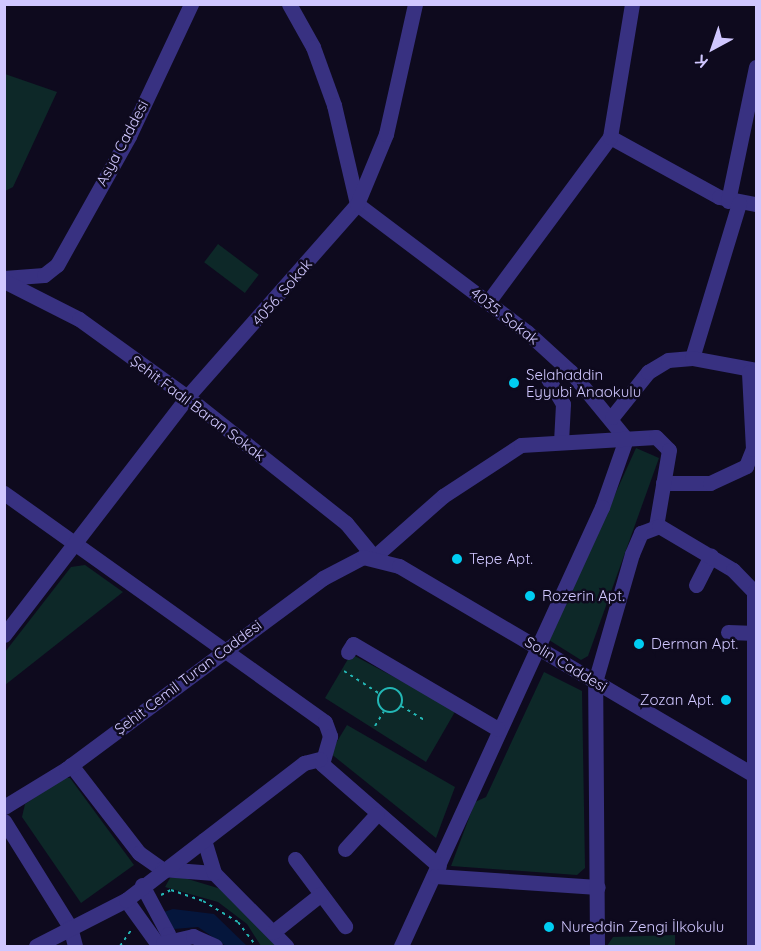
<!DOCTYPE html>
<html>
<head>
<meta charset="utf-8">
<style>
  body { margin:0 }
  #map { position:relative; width:761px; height:951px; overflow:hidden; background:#0e0a1e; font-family:Quicksand,sans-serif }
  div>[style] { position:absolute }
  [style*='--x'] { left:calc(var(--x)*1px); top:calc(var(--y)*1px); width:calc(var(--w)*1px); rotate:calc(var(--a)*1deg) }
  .green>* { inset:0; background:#0d2828; transform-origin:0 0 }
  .water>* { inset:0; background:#05163c }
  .path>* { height:2px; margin-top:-1px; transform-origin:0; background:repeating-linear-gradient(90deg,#23b7b5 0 3px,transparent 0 7.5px) }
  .path>.ring { margin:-1px; padding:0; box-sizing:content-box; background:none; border:2px solid #23b7b5; border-radius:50% }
  .minor>* { height:15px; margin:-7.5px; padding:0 7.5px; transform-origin:7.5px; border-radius:7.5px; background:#383181 }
  .dots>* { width:16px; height:16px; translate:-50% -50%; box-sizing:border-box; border:3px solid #0e0a1e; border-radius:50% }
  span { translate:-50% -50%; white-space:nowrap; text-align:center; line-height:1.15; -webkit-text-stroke:5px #0e0a1e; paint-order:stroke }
  .street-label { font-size:15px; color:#d0c7ff }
  .poi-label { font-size:15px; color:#d0c7ff }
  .left { translate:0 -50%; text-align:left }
  .right { translate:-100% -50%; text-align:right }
  .frame { position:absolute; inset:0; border:6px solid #d0c7ff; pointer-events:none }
  .north { position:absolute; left:683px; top:18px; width:60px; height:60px; -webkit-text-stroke:4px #0e0a1e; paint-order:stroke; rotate:220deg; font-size:16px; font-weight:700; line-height:24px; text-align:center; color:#d0c7ff }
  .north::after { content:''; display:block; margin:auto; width:21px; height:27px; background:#d0c7ff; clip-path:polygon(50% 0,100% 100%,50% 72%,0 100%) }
</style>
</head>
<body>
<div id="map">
  <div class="green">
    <i style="clip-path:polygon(5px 74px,57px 92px,13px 187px,5px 191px)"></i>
    <i style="left:218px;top:244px;width:51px;height:23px;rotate:37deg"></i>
    <i style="clip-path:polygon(636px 448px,659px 458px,588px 656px,581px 660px,549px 640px)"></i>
    <i style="clip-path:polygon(85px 565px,123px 592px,5px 685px,5px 652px,71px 567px)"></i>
    <i style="clip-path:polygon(351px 654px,456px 710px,426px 762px,325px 698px)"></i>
    <i style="clip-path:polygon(544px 672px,582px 691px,585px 868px,577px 875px,451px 866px,475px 802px,486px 797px)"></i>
    <i style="clip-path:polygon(347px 725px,455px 787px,436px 838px,330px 753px)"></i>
    <i style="clip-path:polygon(64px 778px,70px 778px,134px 865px,81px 903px,22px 817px,25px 804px)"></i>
    <i style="clip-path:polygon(181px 877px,221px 889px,276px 946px,261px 946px,247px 924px,218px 902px,165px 887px,170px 878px)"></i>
    <i style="clip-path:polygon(675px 935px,675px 946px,607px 946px,613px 937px)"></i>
  </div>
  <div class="water">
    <i style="clip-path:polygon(173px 909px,214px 914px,247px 946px,226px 946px,198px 927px,174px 929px,161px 913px)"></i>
  </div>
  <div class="path">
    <i style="--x:344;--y:671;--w:43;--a:32.6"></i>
    <i class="ring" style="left:378px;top:688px;width:22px;height:22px"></i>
    <i style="--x:401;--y:706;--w:27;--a:31"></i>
    <i style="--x:375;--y:726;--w:17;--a:-59"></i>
    <i style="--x:161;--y:895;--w:11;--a:-27"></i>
    <i style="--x:171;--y:890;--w:34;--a:19"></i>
    <i style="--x:203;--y:901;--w:41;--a:31"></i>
    <i style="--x:238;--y:922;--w:30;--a:53"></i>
    <i style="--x:120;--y:946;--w:21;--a:-55"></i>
  </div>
  <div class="minor">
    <i style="--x:289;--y:4;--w:49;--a:60.8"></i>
    <i style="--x:313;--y:47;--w:62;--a:70.1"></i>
    <i style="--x:334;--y:105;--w:102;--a:76.9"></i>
    <i style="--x:357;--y:204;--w:213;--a:37"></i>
    <i style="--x:527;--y:332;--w:59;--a:42.3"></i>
    <i style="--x:571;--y:372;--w:87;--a:50.6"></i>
    <i style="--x:626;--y:439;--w:72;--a:109.4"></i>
    <i style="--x:602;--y:507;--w:483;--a:114.6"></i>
    <i style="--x:610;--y:137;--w:124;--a:28.8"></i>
    <i style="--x:719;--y:197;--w:38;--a:11"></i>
    <i style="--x:728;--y:201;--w:137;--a:-78.2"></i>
    <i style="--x:4;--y:278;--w:40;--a:-4.3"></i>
    <i style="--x:44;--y:275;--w:16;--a:-38"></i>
    <i style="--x:57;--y:265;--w:148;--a:-60.8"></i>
    <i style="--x:129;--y:136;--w:146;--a:-64.8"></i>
    <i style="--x:4;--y:281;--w:84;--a:26.9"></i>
    <i style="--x:79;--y:319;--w:133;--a:35.8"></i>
    <i style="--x:187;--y:397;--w:203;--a:38.4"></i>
    <i style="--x:346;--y:523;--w:44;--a:50.5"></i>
    <i style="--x:488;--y:302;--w:205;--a:-53.5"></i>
    <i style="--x:610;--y:137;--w:135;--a:-80.6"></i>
    <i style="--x:692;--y:358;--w:162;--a:-73.1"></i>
    <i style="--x:547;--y:377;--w:31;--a:59"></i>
    <i style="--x:563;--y:404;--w:38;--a:93"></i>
    <i style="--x:612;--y:417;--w:58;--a:-51.3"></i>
    <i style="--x:648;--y:372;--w:23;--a:-31"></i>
    <i style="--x:668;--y:360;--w:24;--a:-5"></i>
    <i style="--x:692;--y:358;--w:65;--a:10.6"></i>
    <i style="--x:663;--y:483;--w:47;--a:0"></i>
    <i style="--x:710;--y:483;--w:40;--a:-25"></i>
    <i style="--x:746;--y:466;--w:18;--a:-68"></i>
    <i style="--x:753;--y:449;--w:77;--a:-93"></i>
    <i style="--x:4;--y:493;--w:394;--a:35.5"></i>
    <i style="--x:325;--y:722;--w:15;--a:70"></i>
    <i style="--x:330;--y:736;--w:29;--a:106"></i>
    <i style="--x:322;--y:764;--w:155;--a:41.1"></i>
    <i style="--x:374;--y:557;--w:92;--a:-41.5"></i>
    <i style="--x:443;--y:496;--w:93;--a:-33.2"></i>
    <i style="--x:521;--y:445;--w:135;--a:-3.4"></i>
    <i style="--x:656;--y:437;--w:18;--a:45"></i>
    <i style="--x:669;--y:450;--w:77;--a:99.7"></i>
    <i style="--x:696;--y:585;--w:33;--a:-63"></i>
    <i style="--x:728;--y:632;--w:28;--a:2"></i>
    <i style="--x:4;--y:635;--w:300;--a:-52.4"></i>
    <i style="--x:187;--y:397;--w:257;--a:-48.6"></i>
    <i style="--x:357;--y:204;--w:76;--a:-67.5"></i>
    <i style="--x:386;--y:134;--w:133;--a:-77.4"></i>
    <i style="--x:348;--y:652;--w:9;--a:-58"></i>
    <i style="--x:353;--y:644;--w:168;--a:30.4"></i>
    <i style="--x:71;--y:765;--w:111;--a:52.3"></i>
    <i style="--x:139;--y:853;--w:28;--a:35"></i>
    <i style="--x:162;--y:869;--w:52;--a:4.4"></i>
    <i style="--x:214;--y:873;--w:103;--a:45.4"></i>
    <i style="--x:4;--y:807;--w:73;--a:-31.5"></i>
    <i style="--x:66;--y:769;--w:320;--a:-36.6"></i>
    <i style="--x:323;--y:578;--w:45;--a:-27.7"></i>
    <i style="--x:363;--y:557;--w:37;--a:14"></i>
    <i style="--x:399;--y:566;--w:414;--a:30.5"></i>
    <i style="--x:4;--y:821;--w:125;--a:58.1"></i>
    <i style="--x:70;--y:927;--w:20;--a:75"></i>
    <i style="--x:204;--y:840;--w:34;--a:73"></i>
    <i style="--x:345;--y:849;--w:47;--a:-47.6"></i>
    <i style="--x:295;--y:859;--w:84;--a:53.3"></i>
    <i style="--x:435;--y:876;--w:163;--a:3.9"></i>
    <i style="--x:142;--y:885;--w:55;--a:62"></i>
    <i style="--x:168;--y:934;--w:12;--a:85"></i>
    <i style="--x:126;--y:900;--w:57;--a:54.3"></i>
    <i style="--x:273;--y:932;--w:61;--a:-38.4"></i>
    <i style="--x:163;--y:943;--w:31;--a:-13"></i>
    <i style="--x:193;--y:936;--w:24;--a:24"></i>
    <i style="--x:36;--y:946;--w:101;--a:-27.1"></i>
    <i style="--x:126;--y:900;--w:225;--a:-37.6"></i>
    <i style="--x:304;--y:763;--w:16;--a:-14"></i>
    <i style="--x:597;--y:946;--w:264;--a:-90.4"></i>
    <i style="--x:595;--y:682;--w:133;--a:-73.9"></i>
    <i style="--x:632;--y:554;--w:23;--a:-67"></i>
    <i style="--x:641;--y:533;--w:19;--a:-21"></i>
    <i style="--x:659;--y:526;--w:86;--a:30.7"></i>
    <i style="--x:733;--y:570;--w:30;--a:46"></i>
    <i style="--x:754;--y:592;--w:354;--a:90"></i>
  </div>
  <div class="dots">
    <i style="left:514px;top:383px;background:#00cdf2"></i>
    <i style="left:457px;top:559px;background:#00cdf2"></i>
    <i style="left:530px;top:596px;background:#00cdf2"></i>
    <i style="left:639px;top:644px;background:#00cdf2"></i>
    <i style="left:726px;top:700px;background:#00cdf2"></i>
    <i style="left:549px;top:927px;background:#00cdf2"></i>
  </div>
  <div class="street-label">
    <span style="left:122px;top:143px;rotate:-62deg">Asya Caddesi</span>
    <span style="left:282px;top:292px;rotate:-49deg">4056. Sokak</span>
    <span style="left:505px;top:316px;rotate:38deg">4035. Sokak</span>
    <span style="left:198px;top:408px;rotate:37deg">Şehit Fadıl Baran Sokak</span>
    <span style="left:566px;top:664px;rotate:31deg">Solin Caddesi</span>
    <span style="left:188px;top:677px;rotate:-37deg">Şehit Cemil Turan Caddesi</span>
  </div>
  <div class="poi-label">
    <span class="left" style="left:526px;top:383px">Selahaddin<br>Eyyubi Anaokulu</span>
    <span class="left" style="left:469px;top:559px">Tepe Apt.</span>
    <span class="left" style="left:542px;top:596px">Rozerin Apt.</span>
    <span class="left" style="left:651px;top:644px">Derman Apt.</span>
    <span class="right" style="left:714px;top:700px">Zozan Apt.</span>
    <span class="left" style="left:561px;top:927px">Nureddin Zengi İlkokulu</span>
  </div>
  <div class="frame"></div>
  <div class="north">K</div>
</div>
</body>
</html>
